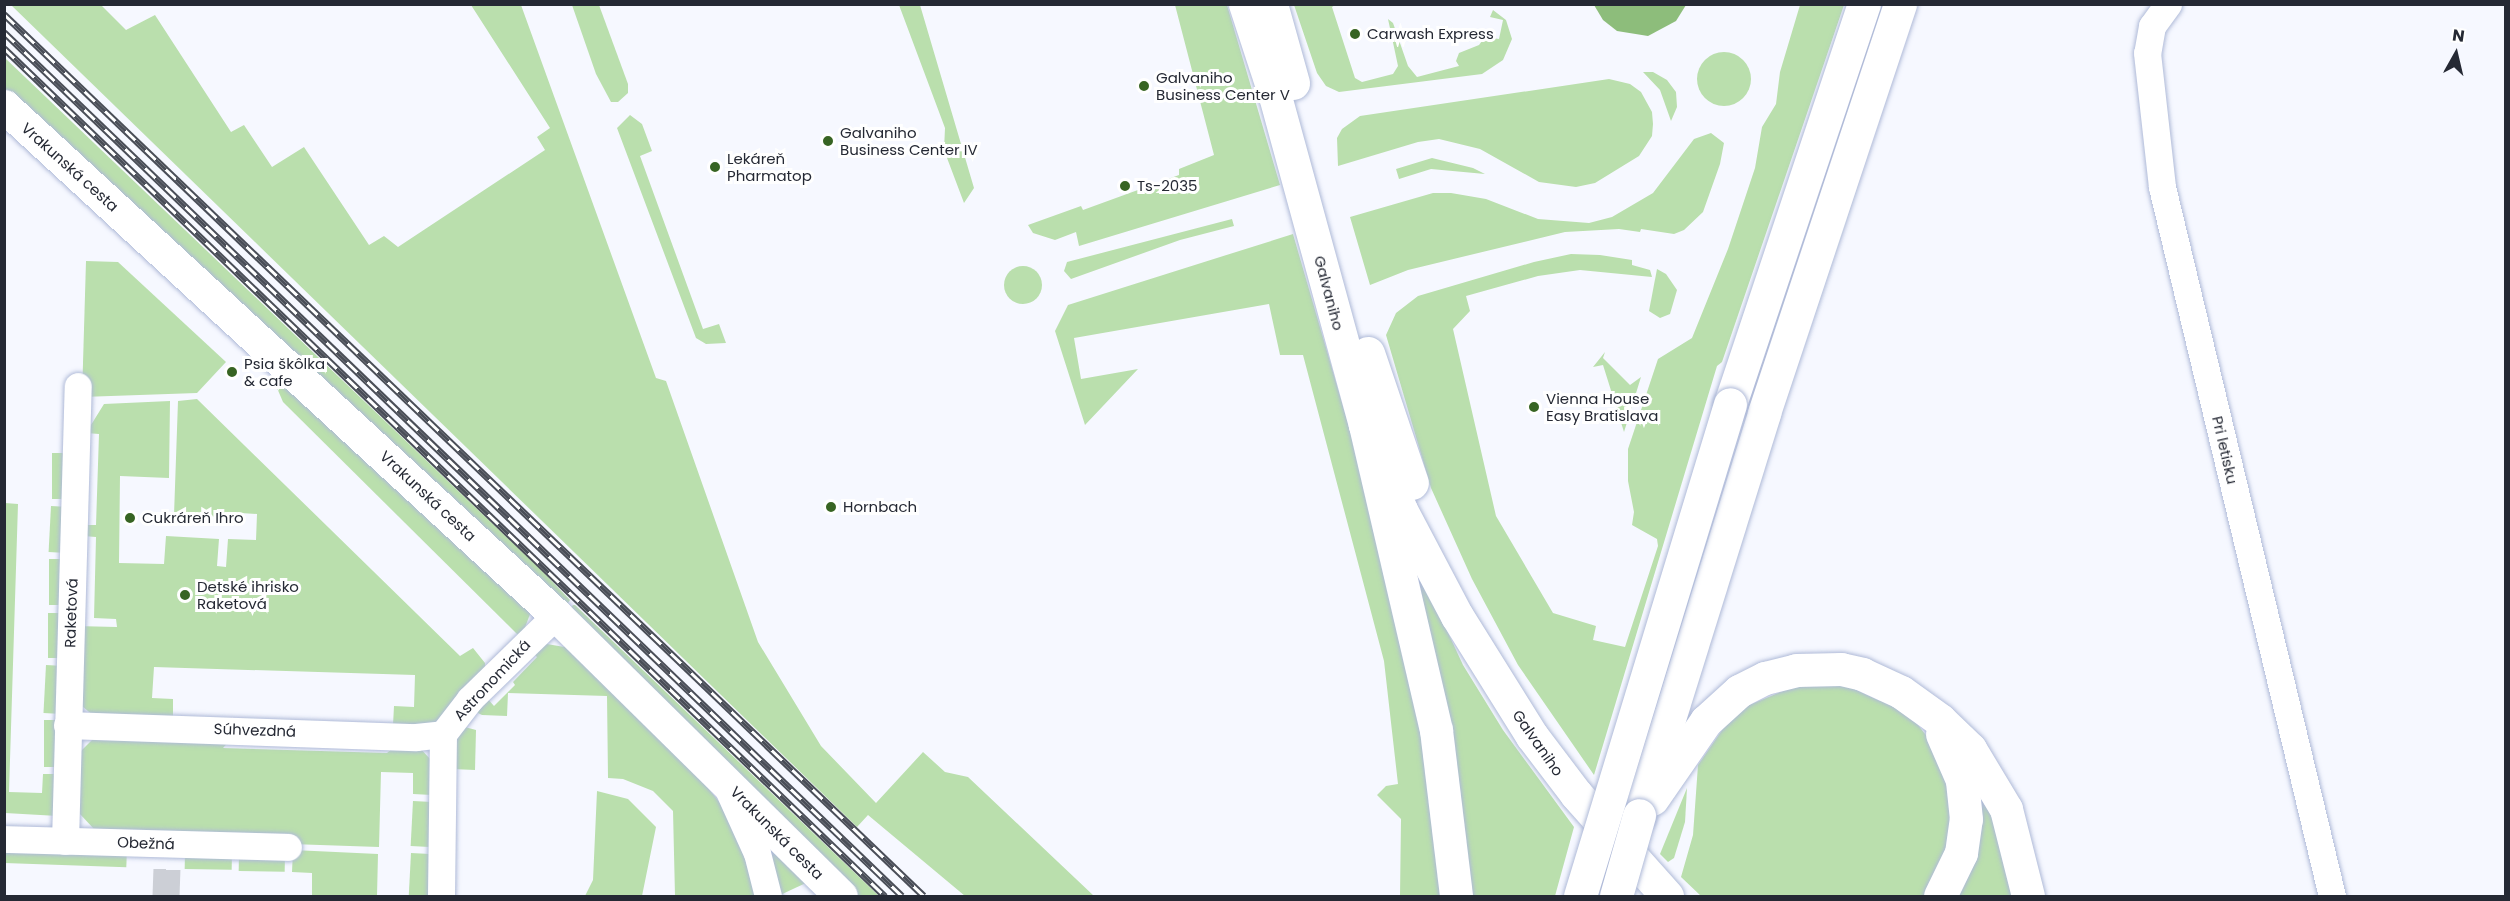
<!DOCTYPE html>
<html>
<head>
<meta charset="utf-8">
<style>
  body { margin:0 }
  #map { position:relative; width:2510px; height:901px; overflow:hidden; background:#f6f8ff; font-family:Poppins,sans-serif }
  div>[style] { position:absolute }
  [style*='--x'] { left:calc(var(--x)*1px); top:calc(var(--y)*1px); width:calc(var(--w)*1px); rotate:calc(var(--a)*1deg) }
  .green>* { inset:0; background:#badfad; transform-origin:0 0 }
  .round { border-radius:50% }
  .water>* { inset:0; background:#8dbd7b }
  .minor-tunnel>* { height:27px; margin-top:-13.5px; transform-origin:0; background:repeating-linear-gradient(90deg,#cccfd6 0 27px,transparent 0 41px) }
  .roads { filter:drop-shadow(0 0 2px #afbad8) drop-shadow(0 0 2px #afbad8) }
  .minor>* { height:27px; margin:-13.5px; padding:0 13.5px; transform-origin:13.5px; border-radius:13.5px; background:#fff }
  .major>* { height:33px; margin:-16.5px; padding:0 16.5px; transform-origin:16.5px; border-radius:16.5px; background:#fff }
  .highway>* { height:33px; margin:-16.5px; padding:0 16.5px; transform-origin:16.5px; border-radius:16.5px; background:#fff }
  .rail>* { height:7px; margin-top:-3.5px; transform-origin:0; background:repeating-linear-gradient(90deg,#fff 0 14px,#4a4e58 0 28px); box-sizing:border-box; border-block:2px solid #4a4e58 }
  .bridges { filter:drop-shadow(0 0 2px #afbad8) drop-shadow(0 0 2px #afbad8) }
  .highway-bridge>* { height:33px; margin:-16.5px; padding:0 16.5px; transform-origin:16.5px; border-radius:16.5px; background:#fff }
  .dots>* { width:16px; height:16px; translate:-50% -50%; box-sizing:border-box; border:3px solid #fff; border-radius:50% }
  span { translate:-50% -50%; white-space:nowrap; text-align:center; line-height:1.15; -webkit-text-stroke:6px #fff; paint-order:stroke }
  .poi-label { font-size:15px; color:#252934 }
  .left { translate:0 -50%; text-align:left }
  .street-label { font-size:15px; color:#252934 }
  .frame { position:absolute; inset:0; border:6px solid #252934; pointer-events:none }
  .north { position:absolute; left:2426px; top:24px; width:60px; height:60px; -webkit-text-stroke:4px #fff; paint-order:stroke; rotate:8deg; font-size:16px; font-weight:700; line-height:24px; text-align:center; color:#252934 }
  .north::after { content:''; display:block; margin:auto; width:21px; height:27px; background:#252934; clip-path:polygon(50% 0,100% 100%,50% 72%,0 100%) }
</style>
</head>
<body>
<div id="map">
  <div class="green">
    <i style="clip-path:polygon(11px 5px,101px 5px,126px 30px,155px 15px,231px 132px,244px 125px,272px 167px,304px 147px,369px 245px,384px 236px,398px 247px,545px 150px,537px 137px,550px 128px,471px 5px,521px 5px,656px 378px,666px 381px,758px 642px,821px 746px,876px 803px,923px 752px,945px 772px,968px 777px,1094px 896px,965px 896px,868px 815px,857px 827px)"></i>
    <i style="clip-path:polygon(572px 5px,599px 5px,628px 84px,628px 93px,618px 102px,611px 102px,596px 74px)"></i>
    <i style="clip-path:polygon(899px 5px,920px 5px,974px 188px,964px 203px,944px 150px,945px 128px)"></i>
    <i style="clip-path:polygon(1175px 5px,1227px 5px,1280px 185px,1079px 246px,1076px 232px,1055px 240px,1033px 233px,1028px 225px,1081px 206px,1083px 210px,1179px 175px,1179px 169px,1214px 155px)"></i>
    <i style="clip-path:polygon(1294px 5px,1335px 5px,1332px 7px,1355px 78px,1362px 82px,1393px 74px,1398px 66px,1388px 19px,1393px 23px,1408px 66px,1417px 77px,1459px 66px,1456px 61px,1459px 53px,1479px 45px,1485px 37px,1499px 39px,1503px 20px,1490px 17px,1493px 10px,1506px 20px,1512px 39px,1503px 60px,1482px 74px,1339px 92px,1326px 86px,1317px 73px)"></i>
    <i style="clip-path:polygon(1800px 5px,1844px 5px,1722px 362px,1717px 366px,1594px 775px,1518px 665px,1472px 579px,1431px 488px,1386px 335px,1396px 313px,1418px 296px,1534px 262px,1571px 254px,1600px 255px,1632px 260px,1632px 265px,1650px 270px,1652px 277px,1580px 270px,1538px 276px,1466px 296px,1470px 311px,1453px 329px,1496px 516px,1553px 613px,1596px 626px,1593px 640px,1625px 647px,1658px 546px,1657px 539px,1632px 525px,1634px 512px,1628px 481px,1628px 449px,1658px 359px,1692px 338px,1728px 249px,1755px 168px,1762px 127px,1776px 104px,1780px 72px)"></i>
    <i class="round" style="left:1697px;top:52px;width:54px;height:54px"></i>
    <i style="clip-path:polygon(4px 57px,543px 572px,570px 600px,568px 603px,564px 606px,5px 93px)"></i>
    <i style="clip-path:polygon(1643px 72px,1653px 72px,1667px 80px,1676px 92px,1677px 107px,1671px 121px,1660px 90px)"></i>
    <i style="clip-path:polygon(1609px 79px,1630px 84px,1641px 92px,1652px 112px,1653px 124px,1652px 136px,1639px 156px,1595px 183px,1576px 187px,1539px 182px,1480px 149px,1439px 139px,1418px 142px,1338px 166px,1337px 138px,1342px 129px,1360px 116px)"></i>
    <i style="clip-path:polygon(630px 115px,642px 124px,652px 151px,640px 156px,703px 329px,719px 324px,726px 343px,706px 344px,696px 338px,617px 128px)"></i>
    <i style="clip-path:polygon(1711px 133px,1724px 143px,1720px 164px,1703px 212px,1684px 230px,1674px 234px,1641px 229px,1640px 232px,1619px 229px,1565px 232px,1408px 270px,1370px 285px,1350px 217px,1433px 193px,1451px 193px,1486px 199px,1538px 219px,1589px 223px,1612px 217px,1653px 193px,1694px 139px)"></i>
    <i style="clip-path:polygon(1432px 158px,1473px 168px,1485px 174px,1431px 169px,1399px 179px,1396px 169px)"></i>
    <i style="clip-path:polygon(1232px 219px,1234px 226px,1180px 240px,1071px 279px,1064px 271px,1067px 262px)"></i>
    <i style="clip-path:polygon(1293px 234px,1389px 565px,1430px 742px,1441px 896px,1400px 896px,1401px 819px,1377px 795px,1386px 786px,1398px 784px,1384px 661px,1303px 355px,1280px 355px,1269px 304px,1074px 338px,1081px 379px,1138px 369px,1085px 425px,1055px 331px,1068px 305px)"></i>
    <i style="clip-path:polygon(86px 261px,118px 262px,226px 362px,197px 393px,82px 397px)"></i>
    <i class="round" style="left:1004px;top:266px;width:38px;height:38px"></i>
    <i style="clip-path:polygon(1657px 269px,1666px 274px,1677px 290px,1670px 314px,1660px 318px,1649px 311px)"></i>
    <i style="clip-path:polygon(1605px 352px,1603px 358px,1630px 385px,1641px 377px,1624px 432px,1603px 365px,1593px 367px)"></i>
    <i style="clip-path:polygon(271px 374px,532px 609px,521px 638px,283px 402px)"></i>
    <i style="clip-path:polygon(197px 399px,460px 656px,473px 648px,485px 663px,485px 671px,443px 719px,432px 724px,393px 725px,394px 706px,414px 707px,415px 675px,154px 667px,152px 698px,173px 699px,173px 720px,94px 716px,77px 702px,75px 626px,117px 627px,116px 619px,94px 618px,96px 537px,83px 536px,83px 525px,96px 525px,99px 434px,86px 433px,104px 404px,170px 401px,169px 478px,120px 476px,119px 563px,164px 564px,166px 536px,219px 539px,217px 566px,226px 567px,228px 539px,256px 540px,257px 514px,225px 512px,224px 517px,174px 515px,178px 401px)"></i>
    <i style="left:52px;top:453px;width:18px;height:46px"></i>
    <i style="clip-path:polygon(5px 503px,18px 504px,9px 792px,42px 793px,43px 774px,61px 774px,58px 816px,5px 813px)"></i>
    <i style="left:51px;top:506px;width:18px;height:46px;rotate:3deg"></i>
    <i style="clip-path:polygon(1412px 555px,1463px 665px,1503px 730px,1574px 827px,1555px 896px,1469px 896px,1450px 726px)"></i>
    <i style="left:49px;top:559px;width:18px;height:46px"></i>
    <i style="clip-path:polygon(573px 605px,575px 605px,879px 896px,856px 896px,570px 609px)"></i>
    <i style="left:48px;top:613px;width:18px;height:45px"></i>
    <i style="clip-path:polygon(541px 643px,576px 649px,682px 756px,729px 814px,763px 896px,675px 896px,673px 811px,653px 791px,623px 779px,608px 778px,607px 696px,508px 693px,507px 716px,482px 715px,472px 710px,486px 697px,494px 706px,515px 685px,513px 682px,537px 657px,531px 651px)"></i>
    <i style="left:46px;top:665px;width:18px;height:48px;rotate:3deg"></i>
    <i style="clip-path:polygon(1824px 683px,1852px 688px,1880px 701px,1884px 696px,1907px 711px,1929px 739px,1945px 770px,1952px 837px,1926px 896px,1701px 896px,1681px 877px,1693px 835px,1698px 765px,1727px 723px,1747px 706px,1795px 686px)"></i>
    <i style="left:44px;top:720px;width:19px;height:47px"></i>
    <i style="clip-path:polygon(461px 726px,476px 730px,475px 770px,452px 769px,453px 739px)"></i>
    <i style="clip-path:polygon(96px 736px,234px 736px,223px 748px,387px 753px,400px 742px,418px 746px,432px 761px,432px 795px,413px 794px,413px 773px,381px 772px,379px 847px,203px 841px,94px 829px,79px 813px,79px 753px)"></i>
    <i style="clip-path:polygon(1687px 788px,1685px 822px,1674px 858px,1668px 862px,1660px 854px)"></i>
    <i style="clip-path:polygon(597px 791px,628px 799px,656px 827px,642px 896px,585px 896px,593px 880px)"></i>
    <i style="clip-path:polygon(1985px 795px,2016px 896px,1959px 896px,1975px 858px,1982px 827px,1980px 797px)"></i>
    <i style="left:413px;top:801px;width:19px;height:45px;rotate:3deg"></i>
    <i style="clip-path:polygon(767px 840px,808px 882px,778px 896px)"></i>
    <i style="left:5px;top:845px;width:122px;height:18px;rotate:2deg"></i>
    <i style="clip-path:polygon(293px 850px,378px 854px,377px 896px,312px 896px,312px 873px,292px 872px)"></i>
    <i style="left:185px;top:851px;width:47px;height:18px;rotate:1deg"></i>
    <i style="left:239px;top:853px;width:46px;height:18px;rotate:1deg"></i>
    <i style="left:411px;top:853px;width:19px;height:43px;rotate:3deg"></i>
  </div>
  <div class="water">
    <i style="clip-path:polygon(1594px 5px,1594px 4px,1686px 5px,1676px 21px,1648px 36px,1617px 31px,1603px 20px)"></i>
  </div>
  <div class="minor-tunnel">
    <i style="--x:166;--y:896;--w:28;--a:-88"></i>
  </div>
  <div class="roads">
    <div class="minor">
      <i style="--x:2168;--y:4;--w:27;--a:126"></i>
      <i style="--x:2152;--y:26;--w:27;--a:100"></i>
      <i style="--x:2147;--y:53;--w:135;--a:83.6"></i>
      <i style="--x:2162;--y:187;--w:729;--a:76.52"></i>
      <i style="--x:67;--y:725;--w:349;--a:2"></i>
      <i style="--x:416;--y:737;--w:27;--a:-6"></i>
      <i style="--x:727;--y:787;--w:72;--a:65.6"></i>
      <i style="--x:757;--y:853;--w:44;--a:75.7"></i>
      <i style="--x:4;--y:839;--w:284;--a:1.6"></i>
      <i style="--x:65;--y:841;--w:455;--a:-88.4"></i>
      <i style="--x:441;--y:896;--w:162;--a:-89.3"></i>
      <i style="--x:443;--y:734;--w:44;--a:-52.4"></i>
      <i style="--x:470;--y:699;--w:120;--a:-44.3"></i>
    </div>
    <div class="major">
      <i style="--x:1245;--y:4;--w:97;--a:71.9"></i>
      <i style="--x:1275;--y:96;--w:341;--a:74.7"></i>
      <i style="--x:1365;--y:425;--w:92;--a:67"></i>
      <i style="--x:1401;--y:510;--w:120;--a:62.2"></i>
      <i style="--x:1457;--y:616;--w:142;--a:58"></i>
      <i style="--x:1532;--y:736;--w:73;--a:52.8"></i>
      <i style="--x:1576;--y:794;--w:137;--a:48.3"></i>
      <i style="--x:1271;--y:4;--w:82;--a:74.4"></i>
      <i style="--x:4;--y:106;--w:751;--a:42.68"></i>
      <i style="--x:556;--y:615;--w:400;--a:44.6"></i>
      <i style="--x:1368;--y:353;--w:137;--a:71.3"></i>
    </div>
    <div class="highway">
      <i style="--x:1730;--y:404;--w:422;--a:-71.5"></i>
      <i style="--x:1365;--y:425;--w:313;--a:76.9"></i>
      <i style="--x:1436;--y:730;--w:167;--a:83.1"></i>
      <i style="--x:1652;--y:799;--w:95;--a:-55.3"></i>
      <i style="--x:1706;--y:721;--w:45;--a:-42.3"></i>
      <i style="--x:1739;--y:691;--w:29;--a:-27"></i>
      <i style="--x:1765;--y:678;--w:32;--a:-14"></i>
      <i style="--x:1796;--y:670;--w:45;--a:-1.3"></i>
      <i style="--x:1841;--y:669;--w:22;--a:13"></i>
      <i style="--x:1862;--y:674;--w:43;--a:24.8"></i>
      <i style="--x:1901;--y:692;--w:48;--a:35.7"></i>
      <i style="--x:1940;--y:720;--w:42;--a:44"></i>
      <i style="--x:1970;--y:749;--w:70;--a:59"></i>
      <i style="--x:2006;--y:809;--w:90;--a:75.8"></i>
      <i style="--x:1639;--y:815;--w:421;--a:-72.7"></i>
      <i style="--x:1764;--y:413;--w:431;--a:-71.6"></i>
      <i style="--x:1940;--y:896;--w:48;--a:-64"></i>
      <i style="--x:1961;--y:853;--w:34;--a:-82"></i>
      <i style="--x:1966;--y:819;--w:39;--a:-96"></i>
      <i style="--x:1962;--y:780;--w:50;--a:-113.5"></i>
    </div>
  </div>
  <div class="rail">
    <i style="--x:4;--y:14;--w:1274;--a:43.79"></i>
    <i style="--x:4;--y:32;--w:1246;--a:43.89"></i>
    <i style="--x:4;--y:48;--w:1223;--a:43.91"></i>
  </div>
  <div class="bridges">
    <div class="highway-bridge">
      <i style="--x:1580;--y:896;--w:514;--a:-73.04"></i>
      <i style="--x:1616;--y:896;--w:84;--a:-74.1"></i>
    </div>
  </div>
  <div class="dots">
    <i style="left:1355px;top:34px;background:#376423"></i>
    <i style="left:1144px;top:86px;background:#376423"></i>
    <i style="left:828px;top:141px;background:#376423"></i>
    <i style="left:715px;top:167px;background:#376423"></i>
    <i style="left:1125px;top:186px;background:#376423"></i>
    <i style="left:232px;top:372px;background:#376423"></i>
    <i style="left:1534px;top:407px;background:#376423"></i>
    <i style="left:831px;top:507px;background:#376423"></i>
    <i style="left:130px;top:518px;background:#376423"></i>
    <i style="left:185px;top:595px;background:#376423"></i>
  </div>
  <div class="poi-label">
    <span class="left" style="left:1367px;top:34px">Carwash Express</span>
    <span class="left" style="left:1156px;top:86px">Galvaniho<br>Business Center V</span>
    <span class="left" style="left:840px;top:141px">Galvaniho<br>Business Center IV</span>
    <span class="left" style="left:727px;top:167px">Lekáreň<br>Pharmatop</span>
    <span class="left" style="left:1137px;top:186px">Ts-2035</span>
    <span class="left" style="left:244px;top:372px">Psia škôlka<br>&amp; cafe</span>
    <span class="left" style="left:1546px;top:407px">Vienna House<br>Easy Bratislava</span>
    <span class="left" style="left:843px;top:507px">Hornbach</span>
    <span class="left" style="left:142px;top:518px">Cukráreň Ihro</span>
    <span class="left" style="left:197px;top:595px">Detské ihrisko<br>Raketová</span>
  </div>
  <div class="street-label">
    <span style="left:70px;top:167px;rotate:42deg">Vrakunská cesta</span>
    <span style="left:1329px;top:293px;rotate:75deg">Galvaniho</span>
    <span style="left:2225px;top:450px;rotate:77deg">Pri letisku</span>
    <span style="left:428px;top:496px;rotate:43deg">Vrakunská cesta</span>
    <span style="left:71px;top:613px;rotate:-88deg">Raketová</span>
    <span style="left:492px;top:680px;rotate:-47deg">Astronomická</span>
    <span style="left:255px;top:730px;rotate:2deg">Súhvezdná</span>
    <span style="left:1538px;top:743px;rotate:55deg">Galvaniho</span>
    <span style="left:777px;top:833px;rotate:45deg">Vrakunská cesta</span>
    <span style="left:146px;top:843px;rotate:2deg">Obežná</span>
  </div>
  <div class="frame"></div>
  <div class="north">N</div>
</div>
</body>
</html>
